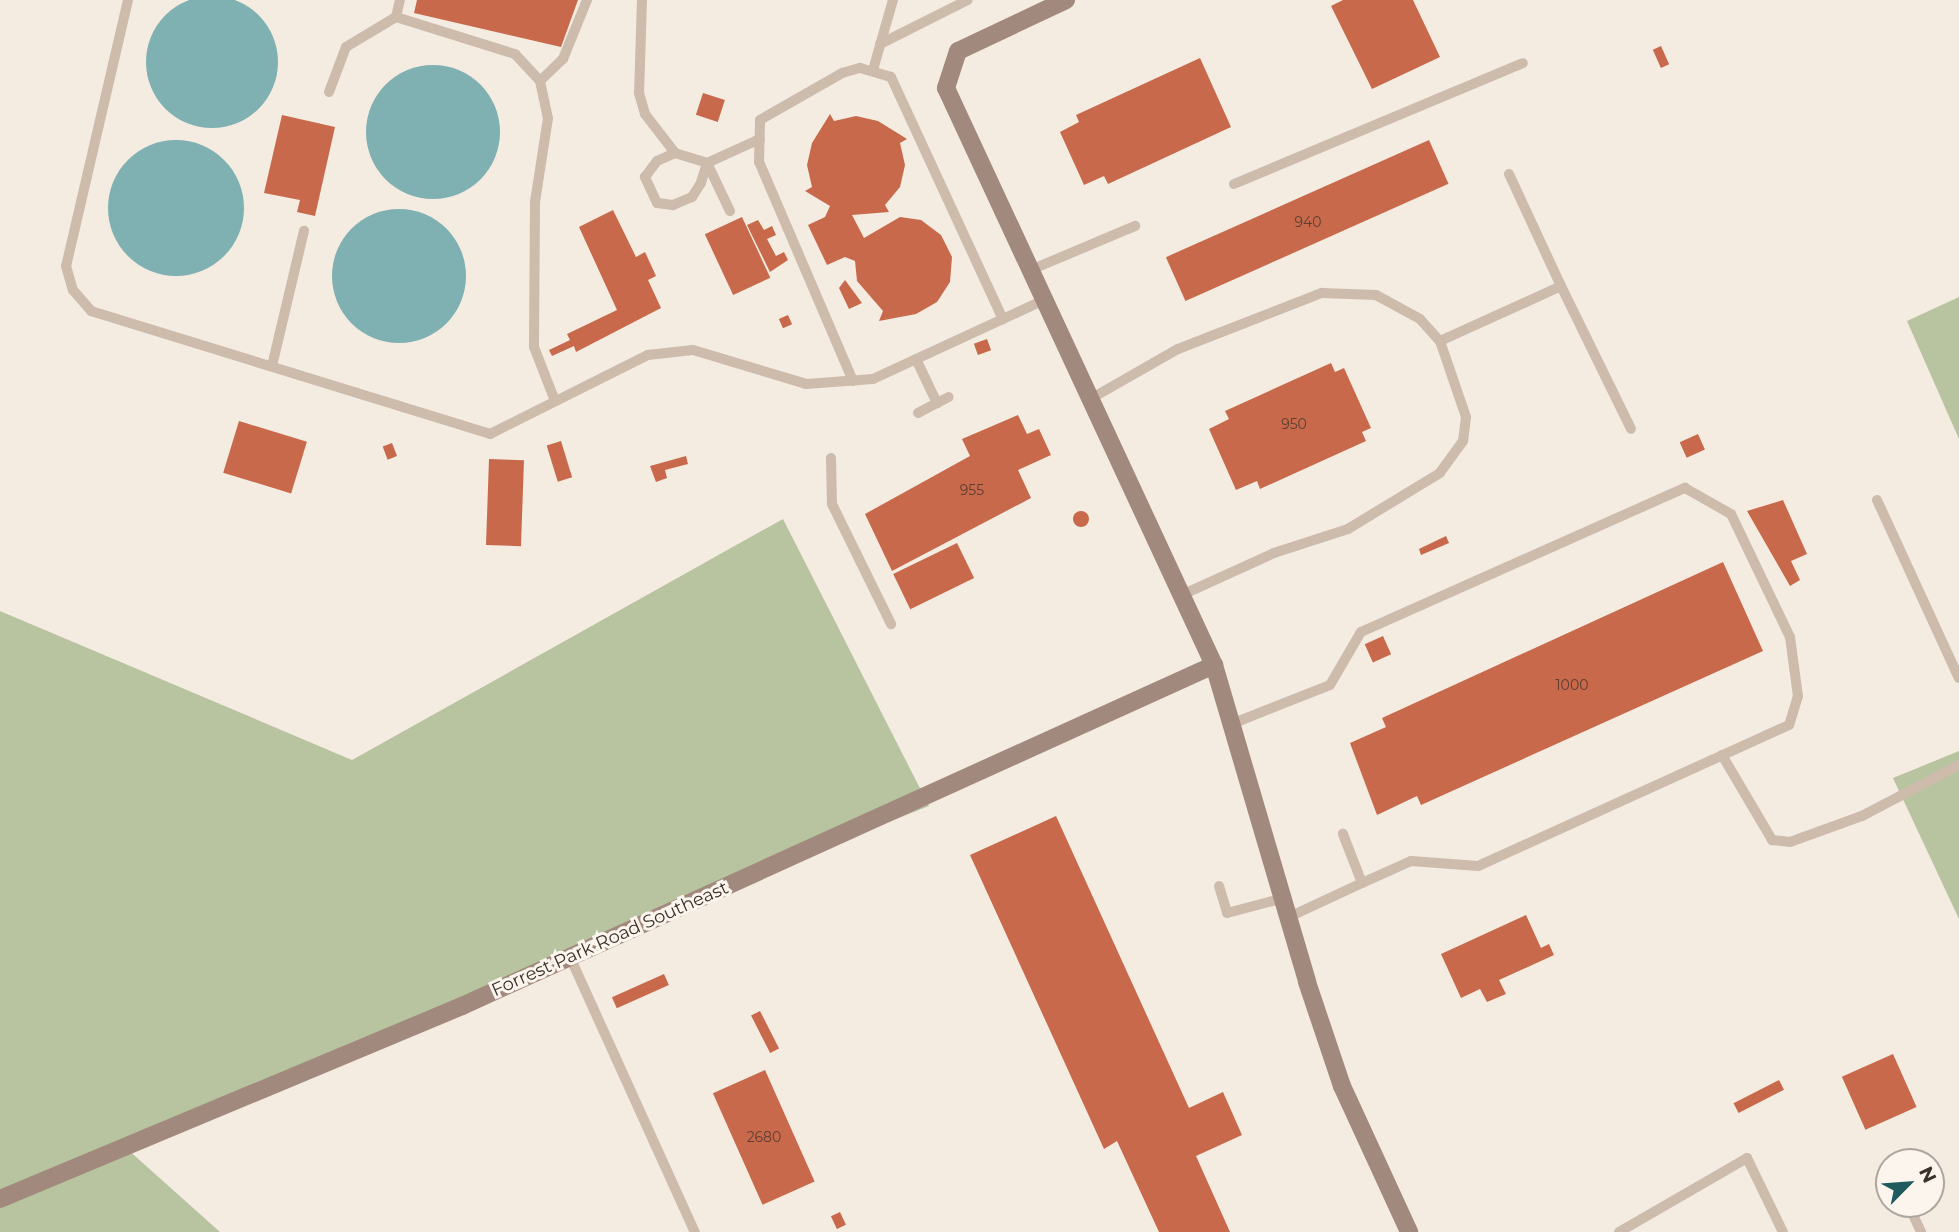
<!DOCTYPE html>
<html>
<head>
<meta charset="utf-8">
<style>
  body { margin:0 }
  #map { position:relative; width:1959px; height:1232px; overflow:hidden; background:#f4ebe1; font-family:Montserrat,sans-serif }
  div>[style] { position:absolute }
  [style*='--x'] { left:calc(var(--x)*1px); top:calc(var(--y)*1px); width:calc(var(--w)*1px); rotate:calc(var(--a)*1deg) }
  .green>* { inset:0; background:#b8c4a0 }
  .water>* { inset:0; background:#7fb0b2 }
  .round { border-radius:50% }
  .building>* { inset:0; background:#c8694b; transform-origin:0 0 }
  .lane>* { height:10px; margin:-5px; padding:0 5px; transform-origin:5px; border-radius:5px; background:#cdbbac }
  .secondary>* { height:18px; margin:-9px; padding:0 9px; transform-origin:9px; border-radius:9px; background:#a18a7d }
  span { translate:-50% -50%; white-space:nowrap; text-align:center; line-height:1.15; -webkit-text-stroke:6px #fbf5ee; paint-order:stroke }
  .number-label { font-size:14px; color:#5e3e33 }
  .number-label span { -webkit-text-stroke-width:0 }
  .street-label { font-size:18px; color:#3b302b }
  .north { position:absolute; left:1875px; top:1148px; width:70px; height:70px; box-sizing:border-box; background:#fbf5ee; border:2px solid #aea6a0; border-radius:50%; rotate:65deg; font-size:19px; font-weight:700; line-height:28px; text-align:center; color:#3b302b }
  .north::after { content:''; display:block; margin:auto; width:24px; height:32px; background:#1f5a5e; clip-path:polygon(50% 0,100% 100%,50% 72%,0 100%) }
</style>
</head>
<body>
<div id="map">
  <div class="green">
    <i style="clip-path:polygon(1959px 297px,1959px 439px,1907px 321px)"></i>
    <i style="clip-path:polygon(783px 519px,929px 806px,577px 946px,126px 1148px,220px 1232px,0 1232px,0 611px,352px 760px)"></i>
    <i style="clip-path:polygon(1959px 751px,1959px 919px,1893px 778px)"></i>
  </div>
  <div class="water">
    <i class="round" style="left:146px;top:-4px;width:132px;height:132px"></i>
    <i class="round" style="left:366px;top:65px;width:134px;height:134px"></i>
    <i class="round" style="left:108px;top:140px;width:136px;height:136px"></i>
    <i class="round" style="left:332px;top:209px;width:134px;height:134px"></i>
  </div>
  <div class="building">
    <i style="clip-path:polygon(417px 0,578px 0,561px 47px,414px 13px)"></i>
    <i style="clip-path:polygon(1343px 0,1413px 0,1440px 57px,1372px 89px,1331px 6px)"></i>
    <i style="left:1661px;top:46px;width:20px;height:9px;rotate:66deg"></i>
    <i style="clip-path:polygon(1200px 58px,1231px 127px,1108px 184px,1104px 176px,1084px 185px,1060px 132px,1079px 122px,1076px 115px)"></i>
    <i style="left:703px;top:93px;width:23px;height:23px;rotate:18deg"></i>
    <i style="clip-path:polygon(830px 114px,834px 121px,856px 116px,878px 121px,907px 139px,900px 143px,905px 165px,900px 187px,885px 205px,889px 212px,852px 215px,864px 238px,900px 217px,921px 220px,941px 235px,952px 257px,950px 282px,937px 302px,916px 314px,879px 321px,883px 311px,857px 281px,855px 261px,845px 257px,827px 265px,808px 225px,825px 217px,830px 206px,805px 191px,812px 187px,807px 165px,812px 143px)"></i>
    <i style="clip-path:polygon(282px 115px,335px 127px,315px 216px,297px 212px,300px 200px,264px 193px)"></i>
    <i style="left:1429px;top:140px;width:48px;height:288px;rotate:66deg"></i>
    <i style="clip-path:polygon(613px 210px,636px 257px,645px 252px,656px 276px,648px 280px,661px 308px,576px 352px,574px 346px,552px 356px,549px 350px,570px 340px,567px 334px,617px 310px,579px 227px)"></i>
    <i style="left:742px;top:217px;width:67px;height:41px;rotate:65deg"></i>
    <i style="clip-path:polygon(758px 220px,764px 230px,772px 226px,776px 235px,767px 239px,776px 256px,784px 252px,788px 260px,770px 272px,747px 225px)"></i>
    <i style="clip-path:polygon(845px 280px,862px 303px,849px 309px,839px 288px)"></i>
    <i style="left:788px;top:315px;width:10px;height:10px;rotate:66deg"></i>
    <i style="left:987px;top:339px;width:12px;height:14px;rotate:70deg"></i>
    <i style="clip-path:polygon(1331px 363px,1335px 372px,1344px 368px,1371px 428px,1362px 432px,1366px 441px,1260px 489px,1257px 481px,1236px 490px,1209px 429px,1229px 419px,1225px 411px)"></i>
    <i style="clip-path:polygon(1018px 415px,1027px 434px,1039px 429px,1051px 455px,1018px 470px,1031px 498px,892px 571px,865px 514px,970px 456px,962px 439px)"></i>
    <i style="left:239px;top:421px;width:71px;height:54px;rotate:17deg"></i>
    <i style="left:1698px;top:434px;width:17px;height:20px;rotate:66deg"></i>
    <i style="left:561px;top:441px;width:38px;height:15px;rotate:73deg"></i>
    <i style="left:392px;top:443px;width:14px;height:10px;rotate:69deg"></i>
    <i style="clip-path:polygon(686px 456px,688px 464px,665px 470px,667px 478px,656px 482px,650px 466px)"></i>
    <i style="left:489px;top:459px;width:35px;height:86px;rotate:2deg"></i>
    <i style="clip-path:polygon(1783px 500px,1807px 554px,1791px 561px,1800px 580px,1790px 586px,1747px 511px)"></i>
    <i class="round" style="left:1073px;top:511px;width:16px;height:16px"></i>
    <i style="clip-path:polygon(1446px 536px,1449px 543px,1421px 555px,1419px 549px)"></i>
    <i style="left:957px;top:543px;width:39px;height:71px;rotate:64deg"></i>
    <i style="clip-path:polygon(1723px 562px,1763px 651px,1421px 805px,1417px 796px,1377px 815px,1350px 743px,1386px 727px,1382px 718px)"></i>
    <i style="left:1383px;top:636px;width:20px;height:20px;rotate:66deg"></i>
    <i style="clip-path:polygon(1056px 816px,1189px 1108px,1223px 1092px,1242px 1135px,1196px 1156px,1230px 1232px,1159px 1232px,1117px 1141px,1104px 1149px,970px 855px)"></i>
    <i style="clip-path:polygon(1526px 915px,1541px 948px,1549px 944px,1554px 955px,1499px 980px,1506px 994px,1487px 1002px,1480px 989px,1461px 998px,1441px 954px)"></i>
    <i style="left:664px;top:974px;width:12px;height:57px;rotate:66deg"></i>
    <i style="left:760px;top:1011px;width:42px;height:10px;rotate:63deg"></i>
    <i style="left:1893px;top:1054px;width:58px;height:56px;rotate:66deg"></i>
    <i style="left:765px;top:1070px;width:122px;height:57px;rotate:66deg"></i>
    <i style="left:1779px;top:1080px;width:11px;height:51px;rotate:63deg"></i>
    <i style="left:840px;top:1212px;width:14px;height:10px;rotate:65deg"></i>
  </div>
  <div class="lane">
    <i style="--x:128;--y:0;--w:273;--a:103.1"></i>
    <i style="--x:66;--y:266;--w:25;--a:74"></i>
    <i style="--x:73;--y:290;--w:28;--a:49"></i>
    <i style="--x:91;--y:311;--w:418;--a:17.1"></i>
    <i style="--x:490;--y:434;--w:177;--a:-26.6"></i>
    <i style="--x:648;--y:355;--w:45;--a:-6.3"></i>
    <i style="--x:693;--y:350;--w:118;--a:16.7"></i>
    <i style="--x:806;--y:384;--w:67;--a:-4.3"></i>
    <i style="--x:873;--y:379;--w:191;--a:-24.8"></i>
    <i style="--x:642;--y:0;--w:93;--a:91.8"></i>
    <i style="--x:639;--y:93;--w:22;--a:74"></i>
    <i style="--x:645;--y:114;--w:49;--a:52.4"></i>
    <i style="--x:396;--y:17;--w:17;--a:-77"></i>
    <i style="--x:880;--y:44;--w:98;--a:-26.6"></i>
    <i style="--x:873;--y:70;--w:73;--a:-74.1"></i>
    <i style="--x:540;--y:81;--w:32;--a:-44"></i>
    <i style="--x:563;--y:59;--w:64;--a:-67.9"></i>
    <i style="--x:329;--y:92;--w:48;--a:-69.3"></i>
    <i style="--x:346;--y:47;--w:58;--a:-31"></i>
    <i style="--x:396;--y:17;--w:125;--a:17.3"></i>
    <i style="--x:515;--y:54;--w:37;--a:47"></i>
    <i style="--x:540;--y:81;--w:38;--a:78"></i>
    <i style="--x:548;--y:118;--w:85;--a:98.8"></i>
    <i style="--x:535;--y:202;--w:145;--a:90.4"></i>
    <i style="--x:534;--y:347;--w:58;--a:68.7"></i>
    <i style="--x:675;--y:153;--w:34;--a:17"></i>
    <i style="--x:707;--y:163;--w:21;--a:107"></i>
    <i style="--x:701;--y:183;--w:17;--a:123"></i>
    <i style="--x:692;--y:197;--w:21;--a:157"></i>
    <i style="--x:673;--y:205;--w:16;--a:-173"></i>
    <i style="--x:657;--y:203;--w:29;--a:-115"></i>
    <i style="--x:645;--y:177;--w:20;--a:-53"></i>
    <i style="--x:657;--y:161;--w:20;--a:-24"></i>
    <i style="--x:1509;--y:174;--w:123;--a:65.1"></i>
    <i style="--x:1234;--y:184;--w:313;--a:-22.7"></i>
    <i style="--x:730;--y:211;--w:53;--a:-115.6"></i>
    <i style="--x:707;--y:163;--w:58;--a:-24.4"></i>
    <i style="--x:1033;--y:269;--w:111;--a:-22.9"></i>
    <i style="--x:1440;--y:341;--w:133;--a:-24.4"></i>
    <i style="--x:1561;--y:286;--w:159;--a:63.9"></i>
    <i style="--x:916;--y:359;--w:49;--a:64.5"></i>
    <i style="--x:937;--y:403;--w:13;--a:-27"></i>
    <i style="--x:272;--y:366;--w:139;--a:-76.7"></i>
    <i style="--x:853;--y:381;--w:238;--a:-113.2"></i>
    <i style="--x:759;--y:162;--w:42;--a:-88.6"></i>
    <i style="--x:760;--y:120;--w:95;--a:-29.8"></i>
    <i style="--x:842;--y:73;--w:19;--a:-16"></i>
    <i style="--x:860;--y:68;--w:32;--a:16"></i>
    <i style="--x:891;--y:77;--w:267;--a:65.2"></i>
    <i style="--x:1092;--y:398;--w:99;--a:-29.7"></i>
    <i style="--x:1178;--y:349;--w:155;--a:-21.3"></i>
    <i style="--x:1322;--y:293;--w:54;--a:2.1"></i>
    <i style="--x:1376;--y:295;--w:50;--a:28.6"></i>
    <i style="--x:1420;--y:319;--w:30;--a:48"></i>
    <i style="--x:1440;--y:341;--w:80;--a:71.1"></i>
    <i style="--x:1466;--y:417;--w:24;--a:97"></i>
    <i style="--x:1463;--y:441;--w:39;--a:126"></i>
    <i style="--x:1440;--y:473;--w:108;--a:148.7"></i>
    <i style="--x:1348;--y:529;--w:78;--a:162"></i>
    <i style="--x:1274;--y:553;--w:101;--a:155.5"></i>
    <i style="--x:918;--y:413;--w:21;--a:-28"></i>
    <i style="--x:831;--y:458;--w:46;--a:88.8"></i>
    <i style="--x:832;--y:504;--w:134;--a:63.8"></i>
    <i style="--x:1877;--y:500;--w:196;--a:65.3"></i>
    <i style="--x:1234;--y:723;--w:103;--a:-21.6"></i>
    <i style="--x:1330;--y:685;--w:61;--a:-59.7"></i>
    <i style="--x:1361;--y:632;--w:355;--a:-24"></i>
    <i style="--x:1685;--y:488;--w:53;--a:29.5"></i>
    <i style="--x:1731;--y:514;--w:136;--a:64.4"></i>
    <i style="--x:1790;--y:637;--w:60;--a:82.3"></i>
    <i style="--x:1798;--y:696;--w:30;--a:107"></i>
    <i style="--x:1789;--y:725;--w:341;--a:155.6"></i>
    <i style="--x:1478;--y:866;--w:67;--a:-175.7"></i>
    <i style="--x:1411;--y:861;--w:54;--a:155.8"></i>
    <i style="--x:1722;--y:755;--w:99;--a:59.5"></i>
    <i style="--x:1772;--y:840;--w:18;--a:6"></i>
    <i style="--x:1790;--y:842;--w:77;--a:-19.9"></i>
    <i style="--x:1862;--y:816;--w:110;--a:-27.7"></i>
    <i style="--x:1219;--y:886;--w:28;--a:73"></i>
    <i style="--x:1227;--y:913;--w:59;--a:-14.7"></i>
    <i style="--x:1289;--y:917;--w:81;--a:-25"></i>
    <i style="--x:1362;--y:883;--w:53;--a:-111.2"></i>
    <i style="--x:570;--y:957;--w:302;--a:65.6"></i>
    <i style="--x:1908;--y:1204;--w:31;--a:65"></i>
    <i style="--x:1619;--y:1232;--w:148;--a:-30"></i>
    <i style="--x:1747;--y:1158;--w:82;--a:64.1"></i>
  </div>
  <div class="secondary">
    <i style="--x:1066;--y:0;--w:119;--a:154.7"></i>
    <i style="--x:958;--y:51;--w:39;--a:108"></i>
    <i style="--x:946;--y:88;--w:636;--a:65.09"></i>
    <i style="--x:1214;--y:665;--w:330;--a:73.6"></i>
    <i style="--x:1307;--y:982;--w:110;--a:71.4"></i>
    <i style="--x:1342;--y:1086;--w:161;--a:65.3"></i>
    <i style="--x:0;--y:1199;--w:501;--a:-22.67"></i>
    <i style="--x:462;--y:1006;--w:826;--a:-24.39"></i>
  </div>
  <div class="number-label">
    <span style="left:1308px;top:222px">940</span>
    <span style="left:1294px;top:424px">950</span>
    <span style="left:972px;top:490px">955</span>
    <span style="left:1572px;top:685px">1000</span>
    <span style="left:764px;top:1137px">2680</span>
  </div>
  <div class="street-label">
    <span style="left:610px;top:939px;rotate:-24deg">Forrest Park Road Southeast</span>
  </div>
  <div class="north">N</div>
</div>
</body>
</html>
